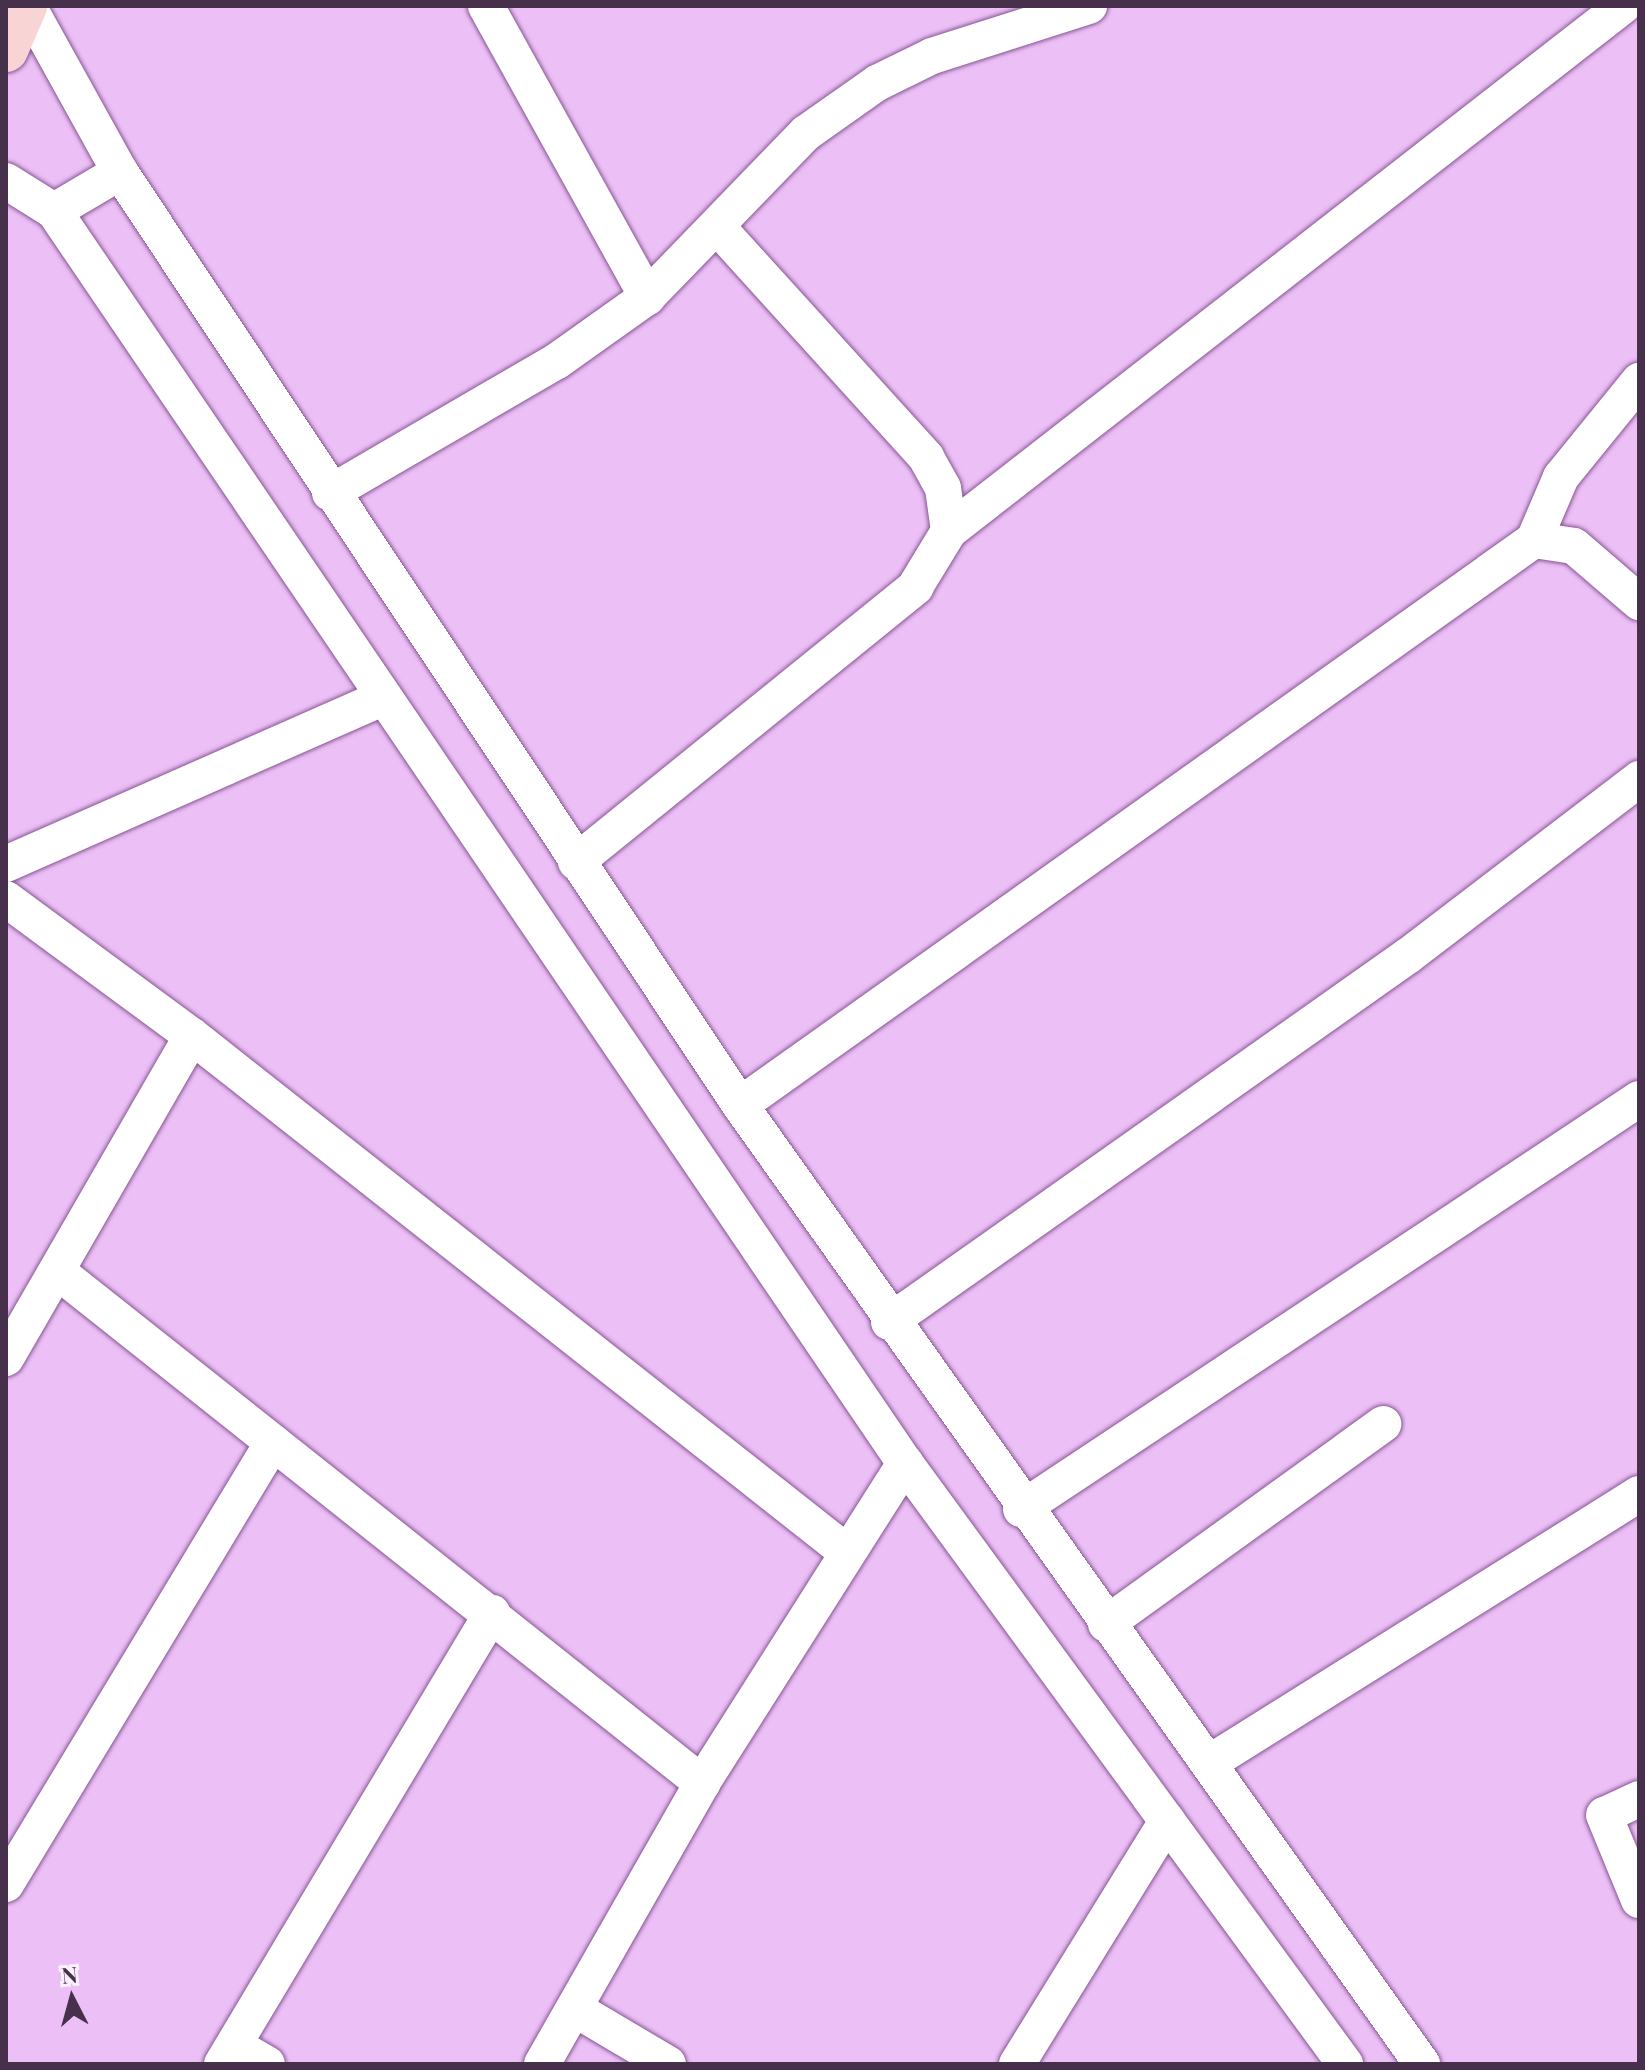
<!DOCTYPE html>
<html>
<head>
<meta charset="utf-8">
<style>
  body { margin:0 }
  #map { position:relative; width:1645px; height:2070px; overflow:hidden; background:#ecc0f7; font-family:"Playfair Display",serif }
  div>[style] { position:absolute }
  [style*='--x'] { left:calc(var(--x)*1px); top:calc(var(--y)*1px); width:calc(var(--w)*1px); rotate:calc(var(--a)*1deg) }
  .roads { filter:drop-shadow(0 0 2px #875593) drop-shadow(0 0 2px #875593) }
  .minor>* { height:36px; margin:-18px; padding:0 18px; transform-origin:18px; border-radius:18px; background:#fff }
  .secondary>* { height:44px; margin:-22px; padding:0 22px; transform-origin:22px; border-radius:22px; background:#f8d4d5 }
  span { translate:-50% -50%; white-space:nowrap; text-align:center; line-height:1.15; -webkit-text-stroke:6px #faeffd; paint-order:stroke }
  .frame { position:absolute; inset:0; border:8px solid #46304c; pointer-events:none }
  .north { position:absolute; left:32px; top:1958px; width:80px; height:80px; -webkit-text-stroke:6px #faeffd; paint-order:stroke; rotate:354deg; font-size:22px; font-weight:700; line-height:32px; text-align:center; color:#46304c }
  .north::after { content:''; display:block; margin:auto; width:28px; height:36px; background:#46304c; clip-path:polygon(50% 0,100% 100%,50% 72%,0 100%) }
</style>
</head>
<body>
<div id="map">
  <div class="roads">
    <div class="minor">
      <i style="--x:28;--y:6;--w:190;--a:61"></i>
      <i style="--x:120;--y:172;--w:1120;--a:56.4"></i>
      <i style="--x:740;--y:1105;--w:1177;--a:54.58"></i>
      <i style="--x:486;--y:6;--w:333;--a:61"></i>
      <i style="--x:6;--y:181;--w:57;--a:32"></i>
      <i style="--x:54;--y:211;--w:1514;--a:55.8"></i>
      <i style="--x:905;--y:1463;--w:745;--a:53.79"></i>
      <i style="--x:54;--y:211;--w:77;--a:-30.6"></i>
      <i style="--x:330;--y:493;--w:263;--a:-30.2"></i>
      <i style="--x:557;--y:361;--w:110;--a:-35.4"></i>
      <i style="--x:647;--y:297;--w:228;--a:-45.9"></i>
      <i style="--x:806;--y:133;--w:87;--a:-35.2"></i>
      <i style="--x:877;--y:83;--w:61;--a:-26.1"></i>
      <i style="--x:932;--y:56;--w:165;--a:-17.7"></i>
      <i style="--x:949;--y:531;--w:854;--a:-37.92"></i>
      <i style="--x:1534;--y:540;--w:69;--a:-66.8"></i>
      <i style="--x:1561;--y:477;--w:124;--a:-50.9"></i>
      <i style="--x:576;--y:862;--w:437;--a:-39"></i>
      <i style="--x:915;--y:587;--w:66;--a:-58.7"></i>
      <i style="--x:949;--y:531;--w:43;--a:-97.9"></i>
      <i style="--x:943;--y:488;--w:35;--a:-119"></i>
      <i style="--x:926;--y:457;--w:307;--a:-132.2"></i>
      <i style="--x:6;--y:864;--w:413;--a:-23.8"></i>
      <i style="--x:6;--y:899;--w:231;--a:36.4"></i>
      <i style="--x:192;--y:1036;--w:830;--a:38.25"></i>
      <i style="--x:740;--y:1105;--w:975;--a:-35.44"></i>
      <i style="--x:1534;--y:540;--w:40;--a:8.5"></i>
      <i style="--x:1574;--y:546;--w:86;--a:40.7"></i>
      <i style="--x:57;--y:1271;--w:824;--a:38.44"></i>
      <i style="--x:889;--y:1322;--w:636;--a:-35.21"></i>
      <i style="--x:1409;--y:955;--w:290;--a:-37.4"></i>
      <i style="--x:6;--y:1358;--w:372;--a:-60"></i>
      <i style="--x:1021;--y:1509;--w:742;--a:-33.56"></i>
      <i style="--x:1106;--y:1624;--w:342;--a:-35.8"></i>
      <i style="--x:1209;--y:1763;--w:507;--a:-32.03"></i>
      <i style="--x:1639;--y:1799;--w:38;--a:155"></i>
      <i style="--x:1604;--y:1815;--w:92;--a:67.6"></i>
      <i style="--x:6;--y:1884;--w:516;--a:-58.86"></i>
      <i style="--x:575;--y:2009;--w:108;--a:30.6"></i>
      <i style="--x:234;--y:2045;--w:38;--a:30"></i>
      <i style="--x:222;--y:2064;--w:526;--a:-59.09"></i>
      <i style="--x:542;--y:2064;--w:323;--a:-60.3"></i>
      <i style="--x:702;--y:1783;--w:379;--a:-57.6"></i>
      <i style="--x:1017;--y:2064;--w:286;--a:-58.3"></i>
    </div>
    <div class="secondary">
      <i style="--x:6;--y:50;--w:48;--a:-66.6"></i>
    </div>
  </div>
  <div class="frame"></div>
  <div class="north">N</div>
</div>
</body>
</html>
